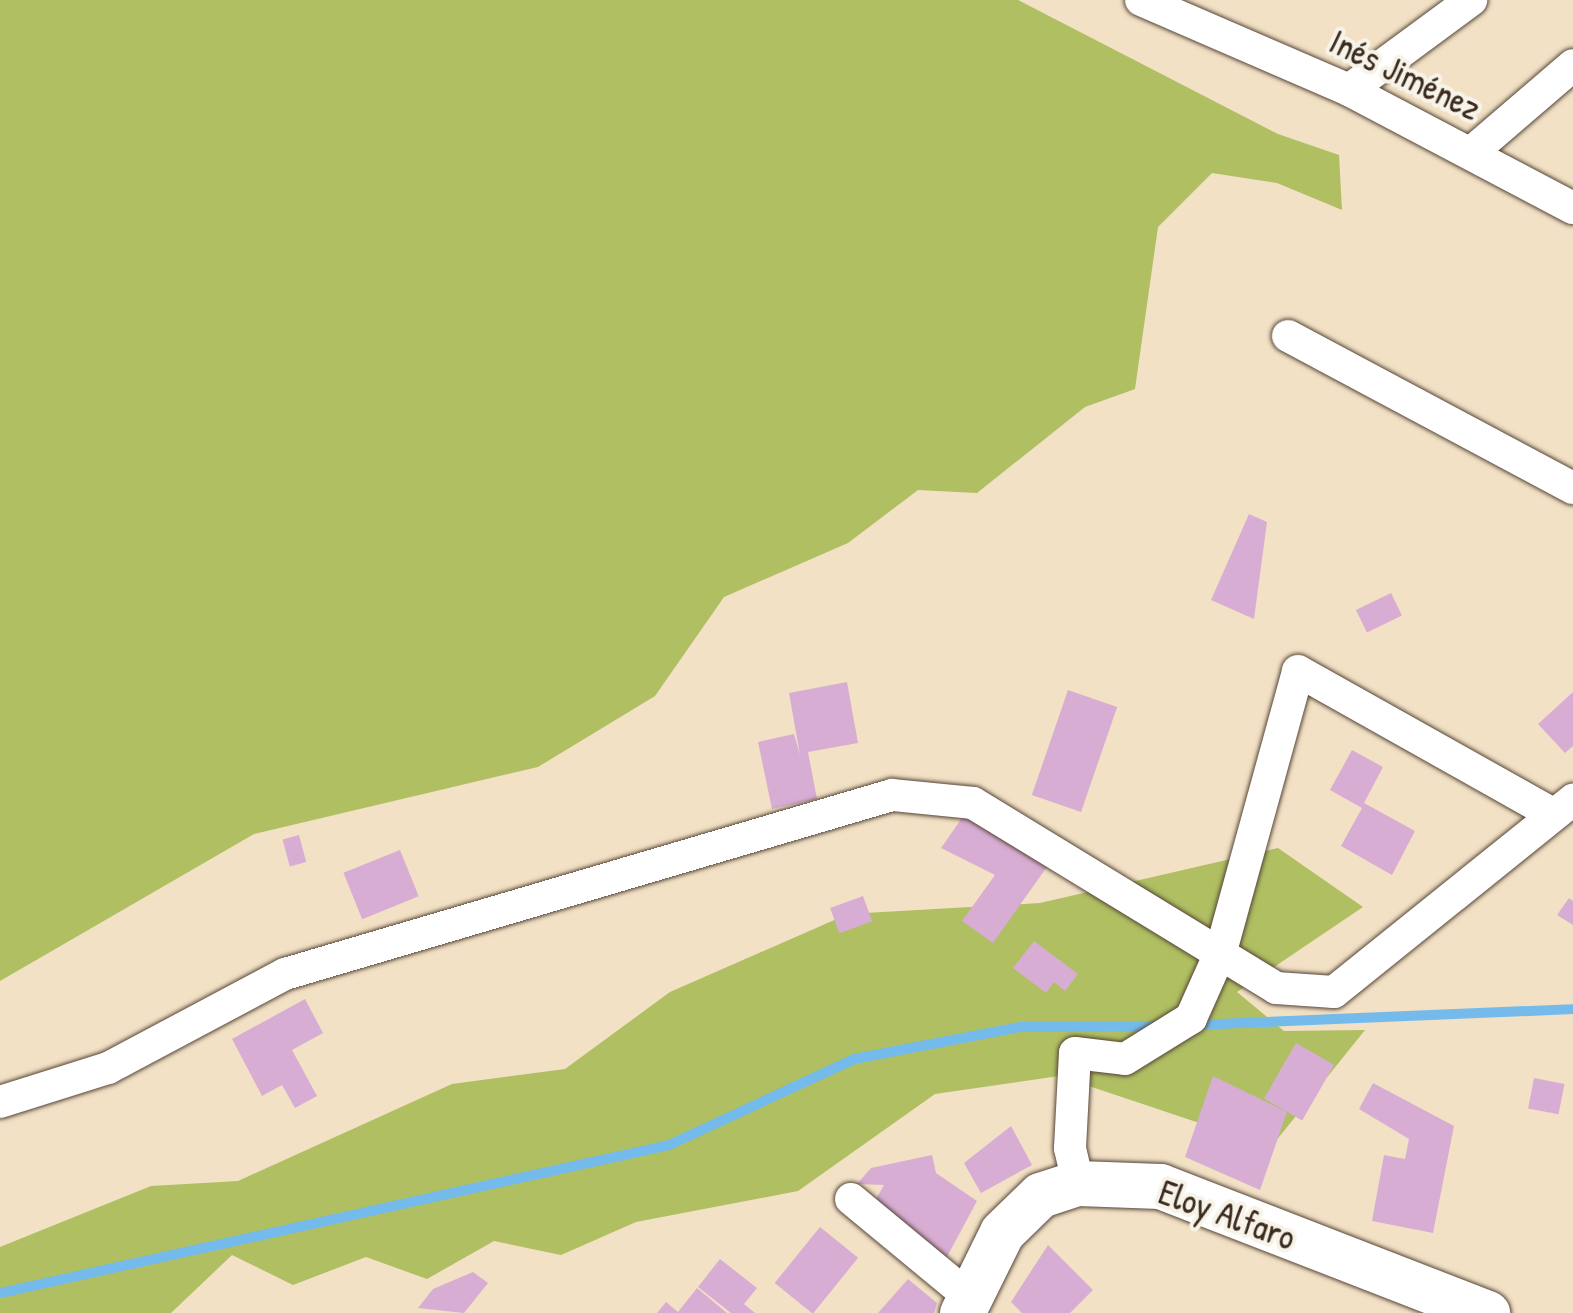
<!DOCTYPE html>
<html>
<head>
<meta charset="utf-8">
<style>
  body { margin:0 }
  #map { position:relative; width:1573px; height:1313px; overflow:hidden; background:#f2e1c5; font-family:"Patrick Hand",sans-serif }
  div>[style] { position:absolute }
  [style*='--x'] { left:calc(var(--x)*1px); top:calc(var(--y)*1px); width:calc(var(--w)*1px); rotate:calc(var(--a)*1deg) }
  .green>* { inset:0; background:#afbf62 }
  .stream>* { height:10px; margin:-5px; padding:0 5px; transform-origin:5px; border-radius:5px; background:#74bbeb }
  .building>* { inset:0; background:#d8add4; transform-origin:0 0 }
  .roads { filter:drop-shadow(0 0 2px #564537) drop-shadow(0 0 2px #564537) }
  .street>* { height:32px; margin:-16px; padding:0 16px; transform-origin:16px; border-radius:16px; background:#fff }
  .secondary>* { height:45px; margin:-22.5px; padding:0 22.5px; transform-origin:22.5px; border-radius:22.5px; background:#fff }
  span { translate:-50% -50%; white-space:nowrap; text-align:center; line-height:1.15; -webkit-text-stroke:8px #f7f3e8; paint-order:stroke }
  .street-label { font-size:35px; color:#3b2a1e }
</style>
</head>
<body>
<div id="map">
  <div class="green">
    <i style="clip-path:polygon(0 0,1018px 0,1278px 134px,1339px 155px,1342px 210px,1277px 183px,1212px 173px,1158px 227px,1135px 389px,1085px 407px,977px 493px,918px 490px,848px 543px,724px 597px,655px 696px,538px 767px,254px 834px,0 981px)"></i>
    <i style="clip-path:polygon(1278px 848px,1363px 907px,1237px 992px,1284px 1031px,1365px 1030px,1271px 1147px,1059px 1076px,935px 1094px,798px 1191px,636px 1222px,561px 1255px,494px 1241px,427px 1279px,366px 1257px,293px 1285px,232px 1255px,171px 1313px,0 1313px,0 1247px,151px 1186px,238px 1181px,452px 1084px,565px 1069px,670px 992px,848px 914px,1040px 903px)"></i>
  </div>
  <div class="stream">
    <i style="--x:1194;--y:1025;--w:379;--a:-2.4"></i>
    <i style="--x:0;--y:1293;--w:685;--a:-12.47"></i>
    <i style="--x:669;--y:1145;--w:204;--a:-24.9"></i>
    <i style="--x:854;--y:1059;--w:169;--a:-10.9"></i>
    <i style="--x:1020;--y:1027;--w:137;--a:-0.4"></i>
  </div>
  <div class="building">
    <i style="clip-path:polygon(1249px 514px,1267px 522px,1254px 619px,1211px 600px)"></i>
    <i style="left:1391px;top:593px;width:25px;height:39px;rotate:64deg"></i>
    <i style="clip-path:polygon(847px 682px,858px 743px,808px 752px,817px 799px,772px 809px,758px 742px,794px 734px,800px 755px,789px 693px)"></i>
    <i style="left:1068px;top:690px;width:52px;height:111px;rotate:19deg"></i>
    <i style="clip-path:polygon(1573px 692px,1573px 746px,1565px 753px,1538px 724px)"></i>
    <i style="clip-path:polygon(1352px 750px,1383px 767px,1364px 803px,1415px 831px,1392px 875px,1341px 846px,1362px 808px,1330px 790px)"></i>
    <i style="clip-path:polygon(964px 815px,1049px 864px,993px 943px,962px 921px,995px 875px,941px 848px)"></i>
    <i style="left:299px;top:835px;width:28px;height:17px;rotate:75deg"></i>
    <i style="left:400px;top:850px;width:50px;height:61px;rotate:68deg"></i>
    <i style="left:863px;top:896px;width:27px;height:35px;rotate:70deg"></i>
    <i style="clip-path:polygon(1569px 898px,1573px 901px,1573px 925px,1557px 915px)"></i>
    <i style="clip-path:polygon(1034px 941px,1078px 974px,1065px 991px,1054px 982px,1046px 993px,1013px 968px)"></i>
    <i style="clip-path:polygon(305px 999px,323px 1033px,292px 1050px,317px 1096px,295px 1108px,282px 1085px,262px 1096px,232px 1039px)"></i>
    <i style="left:1296px;top:1043px;width:44px;height:64px;rotate:30deg"></i>
    <i style="clip-path:polygon(1213px 1076px,1287px 1112px,1260px 1190px,1185px 1157px)"></i>
    <i style="left:1534px;top:1078px;width:31px;height:31px;rotate:11deg"></i>
    <i style="clip-path:polygon(1373px 1083px,1454px 1126px,1433px 1233px,1372px 1221px,1384px 1155px,1405px 1159px,1409px 1139px,1359px 1109px)"></i>
    <i style="clip-path:polygon(1011px 1126px,1032px 1165px,981px 1193px,964px 1163px)"></i>
    <i style="clip-path:polygon(932px 1155px,936px 1173px,977px 1201px,942px 1266px,869px 1211px,884px 1185px,857px 1184px,871px 1168px)"></i>
    <i style="left:820px;top:1227px;width:49px;height:72px;rotate:39deg"></i>
    <i style="clip-path:polygon(1048px 1245px,1093px 1290px,1070px 1313px,1022px 1313px,1011px 1302px)"></i>
    <i style="clip-path:polygon(720px 1259px,757px 1288px,744px 1304px,755px 1313px,731px 1313px,698px 1287px)"></i>
    <i style="clip-path:polygon(473px 1272px,488px 1283px,464px 1313px,418px 1308px,433px 1289px)"></i>
    <i style="clip-path:polygon(908px 1279px,937px 1303px,934px 1313px,878px 1313px)"></i>
    <i style="clip-path:polygon(697px 1288px,727px 1313px,657px 1313px,666px 1302px,678px 1312px)"></i>
  </div>
  <div class="roads">
    <div class="street">
      <i style="--x:1141;--y:0;--w:227;--a:23.4"></i>
      <i style="--x:1349;--y:90;--w:253;--a:27.8"></i>
      <i style="--x:1349;--y:90;--w:152;--a:-36.4"></i>
      <i style="--x:1472;--y:152;--w:133;--a:-40.7"></i>
      <i style="--x:1288;--y:336;--w:323;--a:28.1"></i>
      <i style="--x:0;--y:1102;--w:113;--a:-17.5"></i>
      <i style="--x:108;--y:1068;--w:200;--a:-28"></i>
      <i style="--x:285;--y:974;--w:633;--a:-16.43"></i>
      <i style="--x:892;--y:795;--w:81;--a:5.6"></i>
      <i style="--x:973;--y:803;--w:355;--a:31.4"></i>
      <i style="--x:1276;--y:988;--w:58;--a:3.9"></i>
      <i style="--x:1334;--y:992;--w:307;--a:-38.8"></i>
      <i style="--x:1078;--y:1183;--w:36;--a:-103"></i>
      <i style="--x:1070;--y:1148;--w:95;--a:-87"></i>
      <i style="--x:1075;--y:1053;--w:50;--a:6.8"></i>
      <i style="--x:1125;--y:1059;--w:78;--a:-31.8"></i>
      <i style="--x:1191;--y:1018;--w:73;--a:-65.9"></i>
      <i style="--x:1221;--y:951;--w:290;--a:-74.6"></i>
      <i style="--x:1298;--y:671;--w:292;--a:29.3"></i>
      <i style="--x:851;--y:1199;--w:151;--a:39.6"></i>
    </div>
    <div class="secondary">
      <i style="--x:962;--y:1313;--w:90;--a:-63.7"></i>
      <i style="--x:1002;--y:1232;--w:53;--a:-44.2"></i>
      <i style="--x:1040;--y:1195;--w:40;--a:-18"></i>
      <i style="--x:1078;--y:1183;--w:82;--a:2.1"></i>
      <i style="--x:1160;--y:1186;--w:351;--a:21.2"></i>
    </div>
  </div>
  <div class="street-label">
    <span style="left:1405px;top:75px;rotate:26deg">Inés Jiménez</span>
    <span style="left:1227px;top:1215px;rotate:20deg">Eloy Alfaro</span>
  </div>
</div>
</body>
</html>
